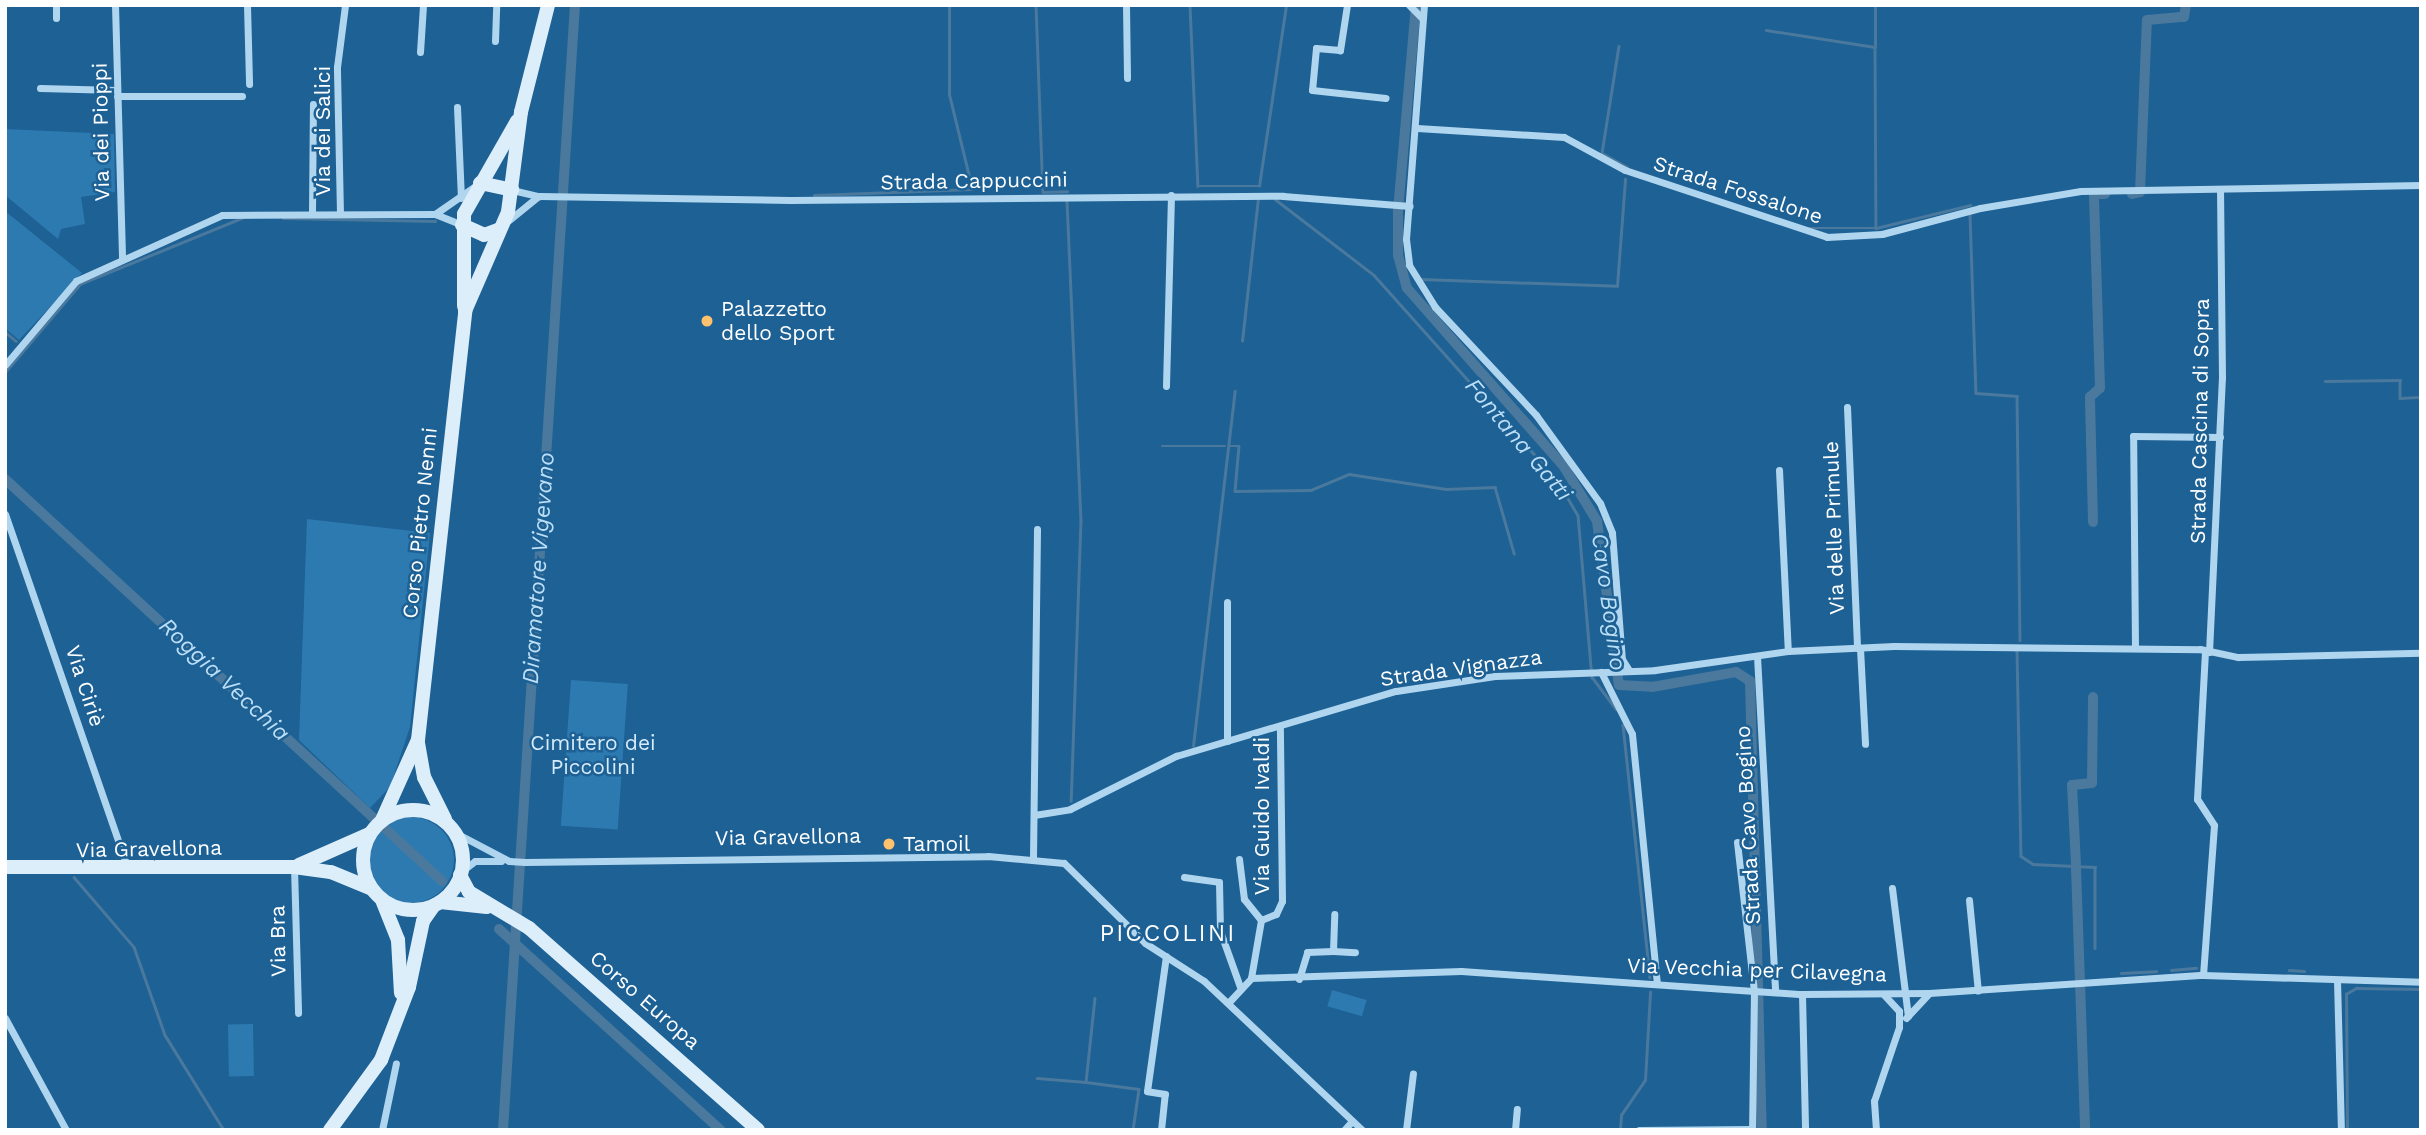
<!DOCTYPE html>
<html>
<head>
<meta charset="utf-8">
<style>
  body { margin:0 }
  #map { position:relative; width:2426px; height:1135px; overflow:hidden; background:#1d6195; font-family:"Work Sans",sans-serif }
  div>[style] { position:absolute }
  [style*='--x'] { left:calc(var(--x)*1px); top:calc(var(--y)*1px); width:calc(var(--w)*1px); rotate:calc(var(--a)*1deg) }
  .green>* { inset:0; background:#2d7ab1; transform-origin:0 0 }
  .round { border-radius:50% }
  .stream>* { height:2.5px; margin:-1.25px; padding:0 1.25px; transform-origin:1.25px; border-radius:1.25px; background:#4a799d }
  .canal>* { height:10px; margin:-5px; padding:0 5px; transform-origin:5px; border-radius:5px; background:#4a799d }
  .street>* { height:7px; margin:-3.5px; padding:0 3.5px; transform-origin:3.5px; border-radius:3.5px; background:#b0d5ef }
  .secondary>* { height:14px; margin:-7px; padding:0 7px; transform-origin:7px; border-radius:7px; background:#ddeefb }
  .secondary>.ring { margin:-7px; padding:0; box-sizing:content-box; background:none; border:14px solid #ddeefb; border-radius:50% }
  .dots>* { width:19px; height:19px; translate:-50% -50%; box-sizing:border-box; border:4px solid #1d6195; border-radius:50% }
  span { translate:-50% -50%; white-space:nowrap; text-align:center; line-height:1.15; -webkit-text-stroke:5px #1d6195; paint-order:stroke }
  .street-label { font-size:21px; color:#fff }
  .poi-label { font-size:21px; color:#fff }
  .left { translate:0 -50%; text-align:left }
  .park-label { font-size:21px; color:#d6ecfb }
  .water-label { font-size:23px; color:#bcdef6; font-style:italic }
  .quarter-label { font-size:24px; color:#fff; letter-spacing:2px }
  .frame { position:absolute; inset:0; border:7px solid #fff; pointer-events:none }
</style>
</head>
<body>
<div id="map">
  <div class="green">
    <i style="clip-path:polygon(5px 129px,114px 134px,115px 192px,81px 197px,85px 224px,61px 229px,58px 239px,5px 195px)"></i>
    <i style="clip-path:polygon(5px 211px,82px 273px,19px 340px,5px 328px)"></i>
    <i style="clip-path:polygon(307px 519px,430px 533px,410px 727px,390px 787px,370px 808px,299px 740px)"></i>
    <i style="left:571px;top:680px;width:57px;height:146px;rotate:4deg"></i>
    <i class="round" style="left:368px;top:817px;width:86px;height:86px"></i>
    <i style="left:1332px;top:990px;width:36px;height:17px;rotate:16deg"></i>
    <i style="left:253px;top:1024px;width:52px;height:25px;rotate:89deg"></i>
  </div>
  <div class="stream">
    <i style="--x:1036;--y:5;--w:187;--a:87.9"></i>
    <i style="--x:1043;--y:192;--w:24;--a:-2"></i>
    <i style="--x:1190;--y:5;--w:181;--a:87.5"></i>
    <i style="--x:1198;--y:186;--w:61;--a:0"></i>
    <i style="--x:1259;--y:186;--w:183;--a:-81.5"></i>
    <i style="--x:1766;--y:30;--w:110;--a:8.9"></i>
    <i style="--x:1875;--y:47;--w:181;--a:89.7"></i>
    <i style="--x:1876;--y:228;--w:97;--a:-13.7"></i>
    <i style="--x:1619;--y:46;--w:108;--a:99"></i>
    <i style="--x:1602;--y:153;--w:29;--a:29"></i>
    <i style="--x:1875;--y:47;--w:42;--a:-90"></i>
    <i style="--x:814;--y:195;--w:158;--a:-2.2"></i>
    <i style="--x:972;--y:189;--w:97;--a:-103.7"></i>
    <i style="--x:949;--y:95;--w:90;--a:-90"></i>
    <i style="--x:1275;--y:199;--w:125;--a:37.5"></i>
    <i style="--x:1374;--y:275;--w:276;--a:48.2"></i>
    <i style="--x:1558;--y:481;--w:39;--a:60"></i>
    <i style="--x:1578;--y:515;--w:163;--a:85.1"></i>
    <i style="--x:1592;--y:677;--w:40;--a:53"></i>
    <i style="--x:1067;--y:201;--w:319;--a:87.5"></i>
    <i style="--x:1081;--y:520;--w:281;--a:92"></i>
    <i style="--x:1970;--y:214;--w:179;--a:88.1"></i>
    <i style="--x:1976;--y:393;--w:41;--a:4.2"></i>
    <i style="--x:2017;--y:396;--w:244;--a:89.3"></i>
    <i style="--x:283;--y:218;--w:152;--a:1.1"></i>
    <i style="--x:1810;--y:228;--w:66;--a:0"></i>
    <i style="--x:1421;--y:279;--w:196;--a:2"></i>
    <i style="--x:1617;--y:286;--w:107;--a:-85.7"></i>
    <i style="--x:5;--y:332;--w:14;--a:39"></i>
    <i style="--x:1242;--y:341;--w:143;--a:-83.6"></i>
    <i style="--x:5;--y:372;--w:116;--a:-49.6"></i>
    <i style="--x:80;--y:284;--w:175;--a:-22.2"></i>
    <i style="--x:2325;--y:381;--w:75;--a:-0.8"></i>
    <i style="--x:2400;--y:380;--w:18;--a:90"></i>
    <i style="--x:2400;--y:398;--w:21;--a:-3"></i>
    <i style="--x:1162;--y:446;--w:63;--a:0"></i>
    <i style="--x:1230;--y:446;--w:9;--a:0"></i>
    <i style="--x:1239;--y:446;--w:45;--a:95.1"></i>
    <i style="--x:1235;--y:491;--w:76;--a:-0.8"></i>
    <i style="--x:1311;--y:490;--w:41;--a:-22.8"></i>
    <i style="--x:1349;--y:474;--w:98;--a:8.8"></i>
    <i style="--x:1446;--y:489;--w:49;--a:-2.3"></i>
    <i style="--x:1495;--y:487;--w:69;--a:73.9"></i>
    <i style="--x:2017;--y:650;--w:206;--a:88.9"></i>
    <i style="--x:2021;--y:856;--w:14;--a:34"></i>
    <i style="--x:2033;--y:864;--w:62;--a:2.8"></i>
    <i style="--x:2095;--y:867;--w:81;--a:90"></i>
    <i style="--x:1623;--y:725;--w:254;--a:83.9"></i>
    <i style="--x:1193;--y:746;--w:357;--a:-83.3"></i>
    <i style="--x:74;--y:877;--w:92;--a:49.4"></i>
    <i style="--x:134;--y:947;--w:93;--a:70.6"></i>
    <i style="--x:165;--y:1035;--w:112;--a:58.2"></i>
    <i style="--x:2171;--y:970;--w:25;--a:-5"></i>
    <i style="--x:2289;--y:970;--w:15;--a:4"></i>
    <i style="--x:2121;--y:973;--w:35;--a:-3"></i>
    <i style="--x:1095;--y:998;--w:84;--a:96.1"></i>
    <i style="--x:1086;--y:1082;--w:53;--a:7.5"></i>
    <i style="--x:1139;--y:1089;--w:41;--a:98.3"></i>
    <i style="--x:1037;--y:1078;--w:49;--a:4.7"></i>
    <i style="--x:1620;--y:1130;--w:15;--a:-86"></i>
    <i style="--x:1621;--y:1115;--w:42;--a:-55.6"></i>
    <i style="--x:1645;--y:1080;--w:88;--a:-86.7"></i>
    <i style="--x:2347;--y:1130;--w:136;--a:-90.4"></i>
    <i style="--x:2346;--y:994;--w:12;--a:-31"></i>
    <i style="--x:2356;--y:988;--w:65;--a:0.9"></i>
  </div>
  <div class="canal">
    <i style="--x:1416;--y:5;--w:205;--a:95"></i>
    <i style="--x:1398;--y:209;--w:46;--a:90"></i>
    <i style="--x:1398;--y:255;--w:34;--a:75"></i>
    <i style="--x:1407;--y:288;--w:238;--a:48.7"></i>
    <i style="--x:1564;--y:467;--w:63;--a:58.6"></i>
    <i style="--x:1597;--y:521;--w:165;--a:82.4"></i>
    <i style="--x:1619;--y:685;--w:33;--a:3"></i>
    <i style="--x:1652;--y:687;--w:85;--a:-10.1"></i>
    <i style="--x:1736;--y:672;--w:17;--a:33"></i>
    <i style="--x:1750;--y:681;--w:449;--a:88.5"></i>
    <i style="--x:2132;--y:194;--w:8;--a:-14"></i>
    <i style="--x:2140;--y:192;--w:172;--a:-87.7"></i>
    <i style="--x:2147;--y:20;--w:37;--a:-5"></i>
    <i style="--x:2184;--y:17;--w:12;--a:-81"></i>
    <i style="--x:5;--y:479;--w:594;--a:42.61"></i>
    <i style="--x:2093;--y:522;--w:125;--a:-91.4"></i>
    <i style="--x:2090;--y:397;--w:13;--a:-42"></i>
    <i style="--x:2100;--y:388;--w:194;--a:-91.8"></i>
    <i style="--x:2094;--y:194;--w:11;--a:0"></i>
    <i style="--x:2076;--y:864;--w:79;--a:-92.9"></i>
    <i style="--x:2072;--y:785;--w:20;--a:-6"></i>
    <i style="--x:2092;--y:783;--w:86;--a:-89.3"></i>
    <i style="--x:2076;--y:868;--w:262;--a:88"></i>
    <i style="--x:499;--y:929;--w:299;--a:42.2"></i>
    <i style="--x:503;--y:1130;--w:1127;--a:-86.34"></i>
  </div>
  <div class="street">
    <i style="--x:56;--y:5;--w:13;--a:90"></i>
    <i style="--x:115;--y:5;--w:253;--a:88.4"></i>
    <i style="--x:247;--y:5;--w:79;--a:88.5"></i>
    <i style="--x:1126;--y:5;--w:73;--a:89.2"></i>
    <i style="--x:1347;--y:5;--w:46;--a:98.8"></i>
    <i style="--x:1340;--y:50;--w:24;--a:-175"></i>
    <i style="--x:1316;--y:48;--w:42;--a:95.4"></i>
    <i style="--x:1312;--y:90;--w:74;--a:6.2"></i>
    <i style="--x:1409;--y:5;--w:18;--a:45"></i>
    <i style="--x:1424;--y:5;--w:235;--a:94.4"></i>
    <i style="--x:1406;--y:239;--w:26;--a:83"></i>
    <i style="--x:1409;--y:265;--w:49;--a:58.2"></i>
    <i style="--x:1435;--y:307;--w:148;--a:46.9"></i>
    <i style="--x:1536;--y:415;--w:109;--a:54"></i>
    <i style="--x:1600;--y:503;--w:32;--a:68"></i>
    <i style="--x:1612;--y:533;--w:126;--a:85.5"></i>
    <i style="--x:1622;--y:659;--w:13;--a:58"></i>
    <i style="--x:495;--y:41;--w:36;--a:-88"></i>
    <i style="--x:420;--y:52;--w:47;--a:-86.3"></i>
    <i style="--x:40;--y:88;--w:77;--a:1.5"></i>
    <i style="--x:117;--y:96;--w:125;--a:0"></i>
    <i style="--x:457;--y:107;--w:91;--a:87.5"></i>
    <i style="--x:1417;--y:128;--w:147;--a:3.5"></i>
    <i style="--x:1564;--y:137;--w:69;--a:28.4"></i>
    <i style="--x:1625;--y:170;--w:213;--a:18.3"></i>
    <i style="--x:1827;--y:237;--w:55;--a:-3.1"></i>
    <i style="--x:1882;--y:234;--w:101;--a:-14.9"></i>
    <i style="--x:1980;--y:208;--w:102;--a:-9.6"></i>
    <i style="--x:2081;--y:191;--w:340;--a:-1"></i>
    <i style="--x:512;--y:190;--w:28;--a:13"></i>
    <i style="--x:539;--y:196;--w:251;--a:0.9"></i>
    <i style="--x:790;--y:200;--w:493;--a:-0.5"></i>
    <i style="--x:1283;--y:196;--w:127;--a:4.5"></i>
    <i style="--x:312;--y:213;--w:109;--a:-89.5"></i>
    <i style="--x:340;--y:214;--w:147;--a:-91.2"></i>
    <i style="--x:337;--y:67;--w:63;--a:-82.6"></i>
    <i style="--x:435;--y:214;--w:47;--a:-34.7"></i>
    <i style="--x:509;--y:220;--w:38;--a:-39"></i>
    <i style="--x:5;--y:365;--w:110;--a:-49.8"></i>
    <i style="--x:76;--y:281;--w:160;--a:-24.3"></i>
    <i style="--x:222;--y:215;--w:213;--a:-0.3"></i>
    <i style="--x:435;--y:214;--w:29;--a:22"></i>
    <i style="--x:1166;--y:386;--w:191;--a:-88.5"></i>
    <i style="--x:1847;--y:407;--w:241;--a:87.6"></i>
    <i style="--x:1779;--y:470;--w:181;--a:87.2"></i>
    <i style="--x:5;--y:514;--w:373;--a:70.9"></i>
    <i style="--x:1860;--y:648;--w:96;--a:87"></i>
    <i style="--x:2135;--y:648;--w:212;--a:-90.5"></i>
    <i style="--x:2133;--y:436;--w:87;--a:0.7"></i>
    <i style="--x:2209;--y:652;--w:274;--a:-87.3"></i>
    <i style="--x:2222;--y:378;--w:189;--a:-90.6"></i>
    <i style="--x:1757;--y:656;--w:336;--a:86.9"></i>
    <i style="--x:1601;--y:672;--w:69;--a:63.4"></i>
    <i style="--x:1632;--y:734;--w:251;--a:84.3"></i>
    <i style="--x:1227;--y:741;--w:139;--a:-90"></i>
    <i style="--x:1034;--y:815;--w:36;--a:-9"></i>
    <i style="--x:1070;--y:809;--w:119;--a:-26.6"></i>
    <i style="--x:1176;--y:756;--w:229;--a:-16.5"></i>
    <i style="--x:1396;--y:691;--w:100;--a:-8.6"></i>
    <i style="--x:1495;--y:676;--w:160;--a:-2.1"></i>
    <i style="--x:1655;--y:670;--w:134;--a:-8.1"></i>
    <i style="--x:1788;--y:651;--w:106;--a:-2.7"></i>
    <i style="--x:1894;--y:646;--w:306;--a:0.6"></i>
    <i style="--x:2200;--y:649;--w:39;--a:12"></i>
    <i style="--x:2238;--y:657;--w:183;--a:-1.3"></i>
    <i style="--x:454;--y:832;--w:62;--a:27.8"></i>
    <i style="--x:509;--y:861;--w:16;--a:4"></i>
    <i style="--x:525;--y:862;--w:463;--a:-0.7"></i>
    <i style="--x:988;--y:856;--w:76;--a:5.3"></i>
    <i style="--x:1064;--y:863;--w:114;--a:44.6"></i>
    <i style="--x:1145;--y:943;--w:70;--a:32.8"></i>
    <i style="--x:1204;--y:981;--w:217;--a:43.3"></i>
    <i style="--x:1737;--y:842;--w:150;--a:83.5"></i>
    <i style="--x:1754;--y:991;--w:139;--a:90.8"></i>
    <i style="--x:1033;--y:858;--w:329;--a:-89.3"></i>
    <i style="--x:1239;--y:859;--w:40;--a:82.9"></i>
    <i style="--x:1244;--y:899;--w:27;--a:51"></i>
    <i style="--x:294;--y:867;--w:146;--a:88.4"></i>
    <i style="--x:462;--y:871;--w:16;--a:-38"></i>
    <i style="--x:475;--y:861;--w:26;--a:0"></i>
    <i style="--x:1184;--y:877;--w:35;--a:8"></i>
    <i style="--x:1219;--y:882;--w:49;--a:88.8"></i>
    <i style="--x:1220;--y:931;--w:59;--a:70.3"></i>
    <i style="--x:1892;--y:888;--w:129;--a:82.9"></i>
    <i style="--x:1969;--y:900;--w:91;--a:84.4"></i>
    <i style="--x:1333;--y:951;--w:22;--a:3"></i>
    <i style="--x:2203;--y:975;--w:150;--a:-85.8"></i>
    <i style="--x:2214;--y:825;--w:31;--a:-123"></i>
    <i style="--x:2197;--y:799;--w:147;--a:-86.9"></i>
    <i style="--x:1251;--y:978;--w:59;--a:-80.2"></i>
    <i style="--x:1261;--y:920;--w:16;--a:-22"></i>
    <i style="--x:1276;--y:914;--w:14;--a:-65"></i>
    <i style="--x:1282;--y:901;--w:175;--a:-90.7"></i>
    <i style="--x:1299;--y:979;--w:28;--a:-73"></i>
    <i style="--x:1307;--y:952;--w:26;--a:-2"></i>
    <i style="--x:1333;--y:951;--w:37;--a:-88"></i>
    <i style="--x:2337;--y:980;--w:150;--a:88.5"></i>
    <i style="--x:1802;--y:994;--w:136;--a:88.7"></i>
    <i style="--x:1229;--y:1002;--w:33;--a:-47"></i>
    <i style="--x:1251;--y:978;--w:210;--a:-1.9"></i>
    <i style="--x:1461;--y:971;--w:342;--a:3.9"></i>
    <i style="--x:1802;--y:994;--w:127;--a:-0.5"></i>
    <i style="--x:1929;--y:993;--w:275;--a:-3.8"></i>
    <i style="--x:2203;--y:975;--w:218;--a:1.8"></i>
    <i style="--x:5;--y:1018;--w:128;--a:61.4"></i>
    <i style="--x:1906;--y:1018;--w:34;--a:-47"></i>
    <i style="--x:382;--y:1130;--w:68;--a:-78.2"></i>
    <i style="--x:1161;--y:1130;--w:36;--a:-84"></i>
    <i style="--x:1165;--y:1094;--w:18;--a:-171"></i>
    <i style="--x:1147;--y:1091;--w:136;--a:-82"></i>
    <i style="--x:1344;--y:1130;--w:12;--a:-48"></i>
    <i style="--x:1406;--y:1130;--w:57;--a:-83"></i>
    <i style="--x:1515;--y:1130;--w:21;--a:-85"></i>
    <i style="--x:1639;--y:1130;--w:113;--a:-0.5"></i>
    <i style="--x:1876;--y:1130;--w:29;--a:-94"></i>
    <i style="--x:1874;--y:1101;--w:78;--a:-71.3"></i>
    <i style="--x:1899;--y:1027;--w:16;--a:-90"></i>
    <i style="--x:1899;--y:1011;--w:23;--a:-133"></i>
  </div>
  <div class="secondary">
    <i style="--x:480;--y:183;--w:33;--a:12"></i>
    <i style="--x:462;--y:225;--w:24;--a:24"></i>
    <i style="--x:484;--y:235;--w:15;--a:-20"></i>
    <i style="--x:464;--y:306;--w:92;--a:-90"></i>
    <i style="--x:464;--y:214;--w:107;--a:-60.3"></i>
    <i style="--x:418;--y:743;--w:35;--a:80"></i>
    <i style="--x:424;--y:777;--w:47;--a:63.4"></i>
    <i class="ring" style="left:363px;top:810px;width:86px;height:86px"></i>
    <i style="--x:382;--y:820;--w:88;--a:-65.8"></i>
    <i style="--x:418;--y:740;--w:432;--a:-83.7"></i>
    <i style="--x:465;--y:311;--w:108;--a:-66.5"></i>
    <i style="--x:508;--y:212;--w:101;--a:-82.6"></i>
    <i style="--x:521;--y:112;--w:110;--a:-75.8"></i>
    <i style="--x:299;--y:865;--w:77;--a:-23.9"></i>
    <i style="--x:5;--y:867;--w:289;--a:0"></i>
    <i style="--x:294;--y:867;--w:37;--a:8"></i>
    <i style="--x:331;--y:872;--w:44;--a:22.5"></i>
    <i style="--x:460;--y:875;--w:19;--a:62"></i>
    <i style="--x:469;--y:892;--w:70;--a:31"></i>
    <i style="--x:529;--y:928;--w:305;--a:41.4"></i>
    <i style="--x:382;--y:900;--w:43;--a:68.2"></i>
    <i style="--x:398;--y:940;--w:53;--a:86.8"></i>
    <i style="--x:440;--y:902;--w:47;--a:6.1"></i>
    <i style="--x:330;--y:1130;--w:87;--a:-53.9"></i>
    <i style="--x:381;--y:1060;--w:78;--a:-69"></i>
    <i style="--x:409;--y:987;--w:67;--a:-78"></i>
    <i style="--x:423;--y:921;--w:19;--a:-55"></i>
  </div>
  <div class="dots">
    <i style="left:707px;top:321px;background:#fec26e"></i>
    <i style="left:889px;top:844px;background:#fec26e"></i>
  </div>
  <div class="street-label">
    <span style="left:323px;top:131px;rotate:-90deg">Via dei Salici</span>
    <span style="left:101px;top:132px;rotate:-91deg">Via dei Pioppi</span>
    <span style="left:974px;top:181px;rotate:-1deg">Strada Cappuccini</span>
    <span style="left:1738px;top:190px;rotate:18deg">Strada Fossalone</span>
    <span style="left:2200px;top:421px;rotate:-89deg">Strada Cascina di Sopra</span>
    <span style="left:420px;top:523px;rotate:-84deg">Corso Pietro Nenni</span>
    <span style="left:1834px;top:528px;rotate:-92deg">Via delle Primule</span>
    <span style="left:1461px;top:668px;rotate:-8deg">Strada Vignazza</span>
    <span style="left:85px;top:686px;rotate:72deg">Via Ciriè</span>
    <span style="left:1262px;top:816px;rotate:-90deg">Via Guido Ivaldi</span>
    <span style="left:1748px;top:825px;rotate:-93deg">Strada Cavo Bogino</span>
    <span style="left:788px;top:837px;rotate:-1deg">Via Gravellona</span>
    <span style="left:149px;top:849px;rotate:-1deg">Via Gravellona</span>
    <span style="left:278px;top:941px;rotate:-91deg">Via Bra</span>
    <span style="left:1757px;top:970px;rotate:2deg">Via Vecchia per Cilavegna</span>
    <span style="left:645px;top:1000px;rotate:41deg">Corso Europa</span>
  </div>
  <div class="poi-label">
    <span class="left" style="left:721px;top:321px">Palazzetto<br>dello Sport</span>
    <span class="left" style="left:903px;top:844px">Tamoil</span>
  </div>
  <div class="park-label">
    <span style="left:593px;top:755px">Cimitero dei<br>Piccolini</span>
  </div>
  <div class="water-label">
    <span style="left:1518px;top:440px;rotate:50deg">Fontana Gatti</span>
    <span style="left:539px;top:568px;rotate:-86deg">Diramatore Vigevano</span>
    <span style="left:1608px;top:602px;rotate:82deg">Cavo Bogino</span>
    <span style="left:224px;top:680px;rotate:43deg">Roggia Vecchia</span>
  </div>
  <div class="quarter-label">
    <span style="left:1168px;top:934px">PICCOLINI</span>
  </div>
  <div class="frame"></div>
</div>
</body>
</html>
